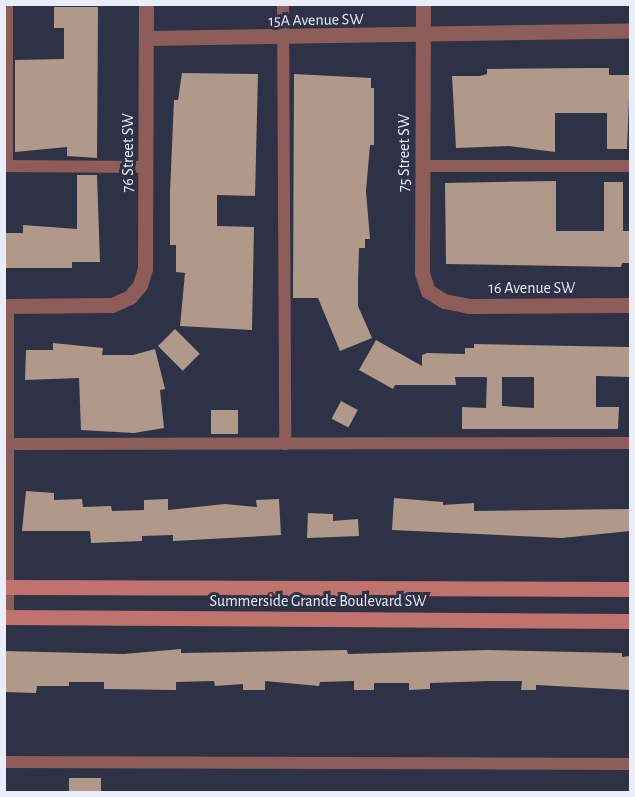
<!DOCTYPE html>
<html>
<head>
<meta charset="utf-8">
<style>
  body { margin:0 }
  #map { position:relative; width:635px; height:797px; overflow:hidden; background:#2d3246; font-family:"Alegreya Sans",sans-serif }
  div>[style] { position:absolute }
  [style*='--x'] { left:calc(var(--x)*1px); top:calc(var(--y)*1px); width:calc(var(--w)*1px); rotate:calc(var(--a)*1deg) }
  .building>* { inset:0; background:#b09989; transform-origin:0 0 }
  .lane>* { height:12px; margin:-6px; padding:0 6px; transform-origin:6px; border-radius:6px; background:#8e5d59 }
  .street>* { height:15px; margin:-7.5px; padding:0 7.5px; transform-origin:7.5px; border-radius:7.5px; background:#8e5d59 }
  .secondary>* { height:15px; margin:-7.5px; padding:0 7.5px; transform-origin:7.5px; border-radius:7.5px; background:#c0736d }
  span { translate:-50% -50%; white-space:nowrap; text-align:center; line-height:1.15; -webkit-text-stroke:6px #2d3246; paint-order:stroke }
  .street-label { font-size:16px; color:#e9ecf9 }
  .frame { position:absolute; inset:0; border:6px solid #e9ecf9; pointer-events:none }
</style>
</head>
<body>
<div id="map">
  <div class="building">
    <i style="clip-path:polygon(54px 7px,98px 7px,97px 158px,67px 156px,67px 147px,15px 152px,15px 60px,64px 59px,64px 28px,54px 28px)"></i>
    <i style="clip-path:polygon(588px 68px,609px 68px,609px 75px,630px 75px,627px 149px,607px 149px,607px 113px,555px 113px,555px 152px,509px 146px,456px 148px,452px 76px,480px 76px,487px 74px,487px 69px)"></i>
    <i style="clip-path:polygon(182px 73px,258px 74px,255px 196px,217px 195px,217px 226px,254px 227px,252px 330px,180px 326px,185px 273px,176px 272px,176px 245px,170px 245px,170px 192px,174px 100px,178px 100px)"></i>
    <i style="clip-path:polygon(294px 74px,371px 78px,371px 88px,374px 88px,374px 145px,370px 145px,366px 191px,370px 239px,365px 239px,365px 248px,359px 248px,358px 285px,358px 306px,372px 338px,340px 351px,318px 298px,293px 298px)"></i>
    <i style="clip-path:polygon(77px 175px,97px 175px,100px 262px,72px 262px,72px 268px,4px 268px,4px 233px,23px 233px,23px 225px,77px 229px)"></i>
    <i style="clip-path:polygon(556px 181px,556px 231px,604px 231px,604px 182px,623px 182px,623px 231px,630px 231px,630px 263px,622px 263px,621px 267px,446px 264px,445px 183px)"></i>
    <i style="left:175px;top:329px;width:35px;height:24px;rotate:45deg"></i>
    <i style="clip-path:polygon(evenodd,376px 340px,422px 366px,422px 355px,427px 353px,465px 354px,465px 348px,474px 348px,474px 344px,630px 347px,630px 377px,596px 376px,596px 407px,619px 407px,618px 429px,462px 429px,462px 407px,486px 408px,487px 377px,455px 377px,456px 385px,395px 385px,393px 389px,359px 370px,376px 340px,502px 377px,534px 377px,534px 408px,502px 406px,502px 377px)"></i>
    <i style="clip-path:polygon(53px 343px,103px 348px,102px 355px,133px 355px,155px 349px,165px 389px,160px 390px,164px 428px,134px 433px,81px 430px,79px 378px,25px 380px,26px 350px,53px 350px)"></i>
    <i style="left:341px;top:401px;width:19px;height:20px;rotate:28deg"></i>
    <i style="left:211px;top:410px;width:27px;height:24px"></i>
    <i style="clip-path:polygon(26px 491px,54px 493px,54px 500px,82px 499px,83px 507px,111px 506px,112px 511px,144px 510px,144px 500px,168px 499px,168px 510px,225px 504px,257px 507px,256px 500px,279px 499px,281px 535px,173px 541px,173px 535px,142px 536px,142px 541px,91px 543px,90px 531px,22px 531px)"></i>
    <i style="clip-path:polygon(394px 498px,443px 502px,443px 505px,474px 503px,474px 511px,630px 509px,630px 531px,562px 538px,392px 530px)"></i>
    <i style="clip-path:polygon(308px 513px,333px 514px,333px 521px,358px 519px,359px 536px,307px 538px)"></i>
    <i style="clip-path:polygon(181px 649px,181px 653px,347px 650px,348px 654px,488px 650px,622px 653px,622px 657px,630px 656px,630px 690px,536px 685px,536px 690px,521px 690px,522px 681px,490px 681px,430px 683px,430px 689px,409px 690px,409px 683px,374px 683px,374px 690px,354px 690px,354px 681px,320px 682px,319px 686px,265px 681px,265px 690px,243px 690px,243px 684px,215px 686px,214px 681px,176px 682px,176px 690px,104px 689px,104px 682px,69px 682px,69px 686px,37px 686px,36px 693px,4px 692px,4px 651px,124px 654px)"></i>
    <i style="left:69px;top:778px;width:32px;height:14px"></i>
  </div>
  <div class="lane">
    <i style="--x:7;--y:4;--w:162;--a:90"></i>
    <i style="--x:283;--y:4;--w:440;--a:89.7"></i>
    <i style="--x:4;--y:166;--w:141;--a:0.4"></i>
    <i style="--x:422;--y:166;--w:208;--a:0"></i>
    <i style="--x:4;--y:444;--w:626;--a:-0.09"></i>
    <i style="--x:4;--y:762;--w:626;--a:0.18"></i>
  </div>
  <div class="street">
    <i style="--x:423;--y:4;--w:269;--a:90.2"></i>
    <i style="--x:422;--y:273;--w:19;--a:72"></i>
    <i style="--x:428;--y:291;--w:19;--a:32"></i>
    <i style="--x:444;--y:301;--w:25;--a:11"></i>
    <i style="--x:469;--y:306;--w:161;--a:-0.4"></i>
    <i style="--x:146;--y:38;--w:484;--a:-0.9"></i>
    <i style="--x:4;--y:306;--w:108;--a:-0.5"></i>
    <i style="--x:112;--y:305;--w:20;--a:-24"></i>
    <i style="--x:130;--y:297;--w:16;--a:-50"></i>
    <i style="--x:140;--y:285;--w:17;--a:-73"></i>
    <i style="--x:145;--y:269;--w:265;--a:-89.8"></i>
    <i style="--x:6;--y:306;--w:311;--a:90"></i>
  </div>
  <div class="secondary">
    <i style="--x:4;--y:587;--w:626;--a:0.18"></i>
    <i style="--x:4;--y:617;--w:626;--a:0.37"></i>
  </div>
  <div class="street-label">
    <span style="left:316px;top:20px;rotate:-1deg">15A Avenue SW</span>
    <span style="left:128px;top:153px;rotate:-90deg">76 Street SW</span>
    <span style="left:404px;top:153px;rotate:-90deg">75 Street SW</span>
    <span style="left:532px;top:288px">16 Avenue SW</span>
    <span style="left:318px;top:601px">Summerside Grande Boulevard SW</span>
  </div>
  <div class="frame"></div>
</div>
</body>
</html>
